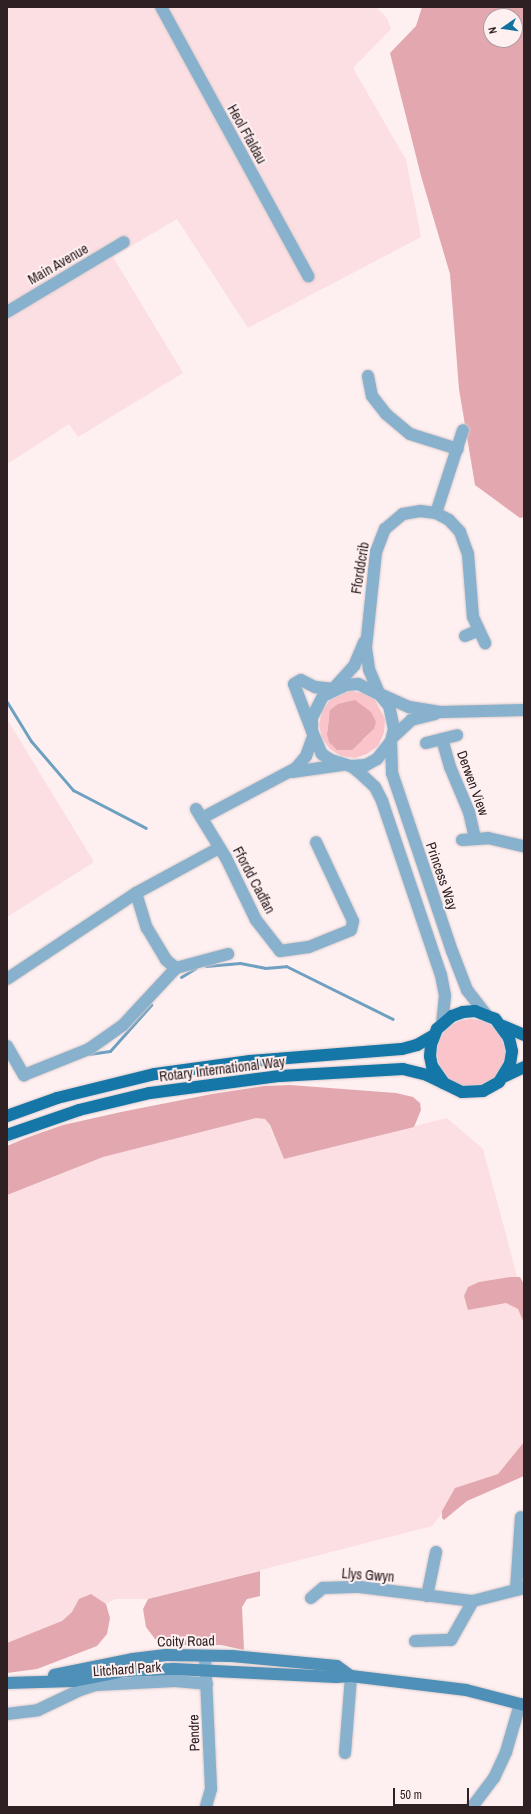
<!DOCTYPE html>
<html>
<head>
<meta charset="utf-8">
<style>
  body { margin:0 }
  #map { position:relative; width:531px; height:1814px; overflow:hidden; background:#feeff0; font-family:"Archivo Narrow",sans-serif }
  div>[style] { position:absolute }
  [style*='--x'] { left:calc(var(--x)*1px); top:calc(var(--y)*1px); width:calc(var(--w)*1px); rotate:calc(var(--a)*1deg) }
  .built>* { inset:0; background:#fbdfe2 }
  .green>* { inset:0; background:#fbc4cb }
  .round { border-radius:50% }
  .forest>* { inset:0; background:#e3a8af }
  .stream>* { height:3px; margin:-1.5px; padding:0 1.5px; transform-origin:1.5px; border-radius:1.5px; background:#6ea0c0 }
  .roads { filter:drop-shadow(0 0 1px #d9cacb) drop-shadow(0 0 1px #d9cacb) }
  .minor>* { height:12px; margin:-6px; padding:0 6px; transform-origin:6px; border-radius:6px; background:#87b1cc }
  .tertiary>* { height:12px; margin:-6px; padding:0 6px; transform-origin:6px; border-radius:6px; background:#87b1cc }
  .secondary>* { height:12px; margin:-6px; padding:0 6px; transform-origin:6px; border-radius:6px; background:#4e90b7 }
  .primary>* { height:12px; margin:-6px; padding:0 6px; transform-origin:6px; border-radius:6px; background:#1477a7 }
  span { translate:-50% -50%; white-space:nowrap; text-align:center; line-height:1.15; -webkit-text-stroke:4px #feeff0; paint-order:stroke }
  .street-label { font-size:14px; color:#2f2123 }
  .frame { position:absolute; inset:0; border:8px solid #2f2123; pointer-events:none }
  .north { position:absolute; left:483px; top:8px; width:40px; height:40px; box-sizing:border-box; background:#feeff0; border:1px solid #ab9d9e; border-radius:50%; rotate:257deg; font-size:11px; font-weight:700; line-height:16px; text-align:center; color:#2f2123 }
  .north::after { content:''; display:block; margin:auto; width:14px; height:18px; background:#11719f; clip-path:polygon(50% 0,100% 100%,50% 72%,0 100%) }
  .scale { position:absolute; left:393px; top:1788px; width:76px; height:18px; box-sizing:border-box; border:2px solid #2f2123; border-top:0; padding-left:5px; font-size:12px; line-height:14px; white-space:nowrap; color:#2f2123; -webkit-text-stroke:3px #feeff0; paint-order:stroke }
</style>
</head>
<body>
<div id="map">
  <div class="built">
    <i style="clip-path:polygon(7px 7px,376px 7px,387px 18px,391px 29px,353px 68px,406px 160px,421px 237px,248px 328px,177px 219px,113px 257px,183px 373px,78px 437px,69px 424px,7px 464px)"></i>
    <i style="clip-path:polygon(7px 719px,94px 862px,7px 917px)"></i>
    <i style="clip-path:polygon(254px 1111px,267px 1120px,284px 1159px,447px 1118px,483px 1149px,517px 1276px,517px 1307px,524px 1320px,524px 1455px,507px 1475px,459px 1492px,432px 1526px,148px 1599px,115px 1599px,24px 1647px,7px 1651px,7px 1186px)"></i>
  </div>
  <div class="green">
    <i style="clip-path:polygon(evenodd,349px 691px,363px 693px,375px 700px,385px 719px,384px 733px,378px 746px,367px 754px,355px 758px,341px 756px,330px 749px,322px 738px,319px 725px,322px 711px,330px 700px,349px 691px,329px 717px,374px 729px,363px 740px,327px 734px,329px 717px)"></i>
    <i class="round" style="left:437px;top:1019px;width:68px;height:68px"></i>
  </div>
  <div class="forest">
    <i style="clip-path:polygon(evenodd,422px 7px,524px 7px,524px 517px,520px 518px,475px 485px,459px 389px,450px 274px,421px 176px,390px 53px,416px 26px,422px 7px,491px 16px,515px 16px,515px 40px,491px 40px,491px 16px)"></i>
    <i style="clip-path:polygon(355px 700px,371px 712px,376px 722px,374px 729px,352px 750px,337px 750px,329px 742px,327px 734px,330px 710px,338px 704px)"></i>
    <i style="clip-path:polygon(290px 1085px,396px 1093px,413px 1097px,420px 1103px,421px 1110px,414px 1127px,284px 1159px,270px 1125px,265px 1119px,256px 1118px,103px 1157px,7px 1195px,7px 1146px,26px 1138px,63px 1125px,121px 1112px,212px 1094px,264px 1086px)"></i>
    <i style="clip-path:polygon(510px 1277px,520px 1277px,524px 1284px,524px 1323px,518px 1309px,506px 1303px,468px 1310px,464px 1296px,468px 1287px,479px 1282px)"></i>
    <i style="clip-path:polygon(524px 1442px,524px 1476px,467px 1501px,444px 1520px,442px 1518px,442px 1511px,455px 1488px,498px 1474px)"></i>
    <i style="clip-path:polygon(260px 1571px,260px 1596px,247px 1599px,242px 1607px,244px 1650px,221px 1645px,170px 1645px,155px 1639px,146px 1627px,143px 1609px,148px 1599px)"></i>
    <i style="clip-path:polygon(91px 1594px,106px 1604px,110px 1618px,107px 1634px,97px 1646px,37px 1669px,7px 1673px,7px 1643px,62px 1621px,72px 1612px,79px 1599px)"></i>
  </div>
  <div class="stream">
    <i style="--x:7;--y:702;--w:46;--a:58.4"></i>
    <i style="--x:31;--y:741;--w:65;--a:49.4"></i>
    <i style="--x:73;--y:790;--w:82;--a:27.5"></i>
    <i style="--x:206;--y:966;--w:34;--a:-5"></i>
    <i style="--x:240;--y:963;--w:25;--a:11"></i>
    <i style="--x:265;--y:968;--w:21;--a:-5"></i>
    <i style="--x:286;--y:966;--w:119;--a:26.4"></i>
    <i style="--x:181;--y:977;--w:17;--a:-31"></i>
    <i style="--x:89;--y:1054;--w:21;--a:-8"></i>
    <i style="--x:110;--y:1051;--w:62;--a:-48.3"></i>
  </div>
  <div class="roads">
    <div class="minor">
      <i style="--x:161;--y:7;--w:307;--a:61.3"></i>
      <i style="--x:7;--y:312;--w:136;--a:-30.9"></i>
      <i style="--x:368;--y:376;--w:20;--a:79"></i>
      <i style="--x:372;--y:396;--w:23;--a:52"></i>
      <i style="--x:386;--y:414;--w:31;--a:40"></i>
      <i style="--x:410;--y:434;--w:50;--a:17.4"></i>
      <i style="--x:436;--y:513;--w:87;--a:-72"></i>
      <i style="--x:465;--y:636;--w:15;--a:-23"></i>
      <i style="--x:334;--y:688;--w:30;--a:-48"></i>
      <i style="--x:354;--y:666;--w:26;--a:-67"></i>
      <i style="--x:379;--y:693;--w:26;--a:-113"></i>
      <i style="--x:369;--y:669;--w:22;--a:-98"></i>
      <i style="--x:366;--y:647;--w:96;--a:-84"></i>
      <i style="--x:376;--y:552;--w:25;--a:-69"></i>
      <i style="--x:385;--y:529;--w:23;--a:-40"></i>
      <i style="--x:403;--y:514;--w:17;--a:-10"></i>
      <i style="--x:420;--y:511;--w:16;--a:7"></i>
      <i style="--x:436;--y:513;--w:15;--a:28"></i>
      <i style="--x:449;--y:520;--w:16;--a:47"></i>
      <i style="--x:460;--y:532;--w:23;--a:70"></i>
      <i style="--x:468;--y:554;--w:63;--a:85.5"></i>
      <i style="--x:473;--y:617;--w:29;--a:65"></i>
      <i style="--x:312;--y:731;--w:50;--a:-111"></i>
      <i style="--x:294;--y:684;--w:8;--a:-30"></i>
      <i style="--x:301;--y:680;--w:16;--a:27"></i>
      <i style="--x:315;--y:687;--w:19;--a:6"></i>
      <i style="--x:442;--y:739;--w:29;--a:74"></i>
      <i style="--x:450;--y:767;--w:49;--a:67.1"></i>
      <i style="--x:469;--y:812;--w:26;--a:77"></i>
      <i style="--x:426;--y:743;--w:32;--a:-14"></i>
      <i style="--x:292;--y:772;--w:50;--a:-8"></i>
      <i style="--x:196;--y:809;--w:57;--a:58.5"></i>
      <i style="--x:226;--y:858;--w:69;--a:64.2"></i>
      <i style="--x:256;--y:920;--w:39;--a:52"></i>
      <i style="--x:280;--y:951;--w:29;--a:-8"></i>
      <i style="--x:309;--y:947;--w:45;--a:-22"></i>
      <i style="--x:351;--y:930;--w:9;--a:-77"></i>
      <i style="--x:353;--y:921;--w:87;--a:-115.1"></i>
      <i style="--x:202;--y:818;--w:106;--a:-28"></i>
      <i style="--x:296;--y:768;--w:16;--a:-50"></i>
      <i style="--x:306;--y:756;--w:20;--a:-70"></i>
      <i style="--x:462;--y:840;--w:26;--a:-4"></i>
      <i style="--x:488;--y:838;--w:37;--a:13"></i>
      <i style="--x:219;--y:848;--w:94;--a:151.5"></i>
      <i style="--x:136;--y:893;--w:37;--a:73"></i>
      <i style="--x:147;--y:928;--w:37;--a:59"></i>
      <i style="--x:166;--y:960;--w:13;--a:39"></i>
      <i style="--x:176;--y:968;--w:54;--a:-15.1"></i>
      <i style="--x:7;--y:979;--w:155;--a:-33.7"></i>
      <i style="--x:7;--y:1046;--w:34;--a:60"></i>
      <i style="--x:24;--y:1075;--w:70;--a:-21.8"></i>
      <i style="--x:89;--y:1049;--w:42;--a:-35.2"></i>
      <i style="--x:123;--y:1025;--w:78;--a:-47.1"></i>
      <i style="--x:516;--y:1590;--w:73;--a:-86.1"></i>
      <i style="--x:427;--y:1596;--w:45;--a:-78.4"></i>
      <i style="--x:311;--y:1598;--w:16;--a:-40"></i>
      <i style="--x:323;--y:1588;--w:37;--a:-2"></i>
      <i style="--x:360;--y:1587;--w:114;--a:7.1"></i>
      <i style="--x:473;--y:1601;--w:53;--a:-14.3"></i>
      <i style="--x:415;--y:1641;--w:36;--a:-2"></i>
      <i style="--x:451;--y:1640;--w:45;--a:-60.6"></i>
      <i style="--x:205;--y:1656;--w:133;--a:87.4"></i>
      <i style="--x:211;--y:1789;--w:19;--a:106"></i>
      <i style="--x:7;--y:1714;--w:31;--a:-7"></i>
      <i style="--x:38;--y:1710;--w:47;--a:-25.5"></i>
      <i style="--x:80;--y:1690;--w:16;--a:-18"></i>
      <i style="--x:95;--y:1685;--w:80;--a:-2.9"></i>
      <i style="--x:175;--y:1681;--w:32;--a:5"></i>
      <i style="--x:345;--y:1753;--w:77;--a:-85.5"></i>
      <i style="--x:472;--y:1807;--w:36;--a:-53"></i>
      <i style="--x:494;--y:1778;--w:29;--a:-65"></i>
      <i style="--x:506;--y:1752;--w:50;--a:-73.7"></i>
    </div>
    <div class="tertiary">
      <i style="--x:382;--y:695;--w:30;--a:24"></i>
      <i style="--x:409;--y:707;--w:33;--a:9"></i>
      <i style="--x:442;--y:712;--w:82;--a:-1.4"></i>
      <i style="--x:392;--y:738;--w:26;--a:-43"></i>
      <i style="--x:411;--y:720;--w:25;--a:-14"></i>
      <i style="--x:391;--y:742;--w:31;--a:88"></i>
      <i style="--x:392;--y:773;--w:188;--a:71.4"></i>
      <i style="--x:452;--y:951;--w:42;--a:69"></i>
      <i style="--x:467;--y:990;--w:31;--a:52"></i>
      <i style="--x:351;--y:766;--w:15;--a:-4"></i>
      <i style="--x:366;--y:765;--w:13;--a:-29"></i>
      <i style="--x:377;--y:759;--w:23;--a:-52"></i>
      <i style="--x:391;--y:741;--w:12;--a:-76"></i>
      <i style="--x:394;--y:729;--w:24;--a:-102"></i>
      <i style="--x:389;--y:706;--w:14;--a:-129"></i>
      <i style="--x:380;--y:695;--w:25;--a:-153"></i>
      <i style="--x:358;--y:684;--w:12;--a:175"></i>
      <i style="--x:346;--y:685;--w:25;--a:154"></i>
      <i style="--x:323;--y:696;--w:25;--a:117"></i>
      <i style="--x:312;--y:718;--w:13;--a:90"></i>
      <i style="--x:312;--y:731;--w:25;--a:67"></i>
      <i style="--x:322;--y:754;--w:11;--a:34"></i>
      <i style="--x:331;--y:760;--w:21;--a:17"></i>
      <i style="--x:351;--y:766;--w:11;--a:38"></i>
      <i style="--x:360;--y:773;--w:21;--a:43"></i>
      <i style="--x:375;--y:787;--w:16;--a:63"></i>
      <i style="--x:382;--y:801;--w:184;--a:71.3"></i>
      <i style="--x:441;--y:975;--w:21;--a:79"></i>
      <i style="--x:445;--y:996;--w:27;--a:96"></i>
    </div>
    <div class="secondary">
      <i style="--x:54;--y:1675;--w:81;--a:-11.4"></i>
      <i style="--x:133;--y:1659;--w:33;--a:-7"></i>
      <i style="--x:166;--y:1655;--w:66;--a:0.9"></i>
      <i style="--x:232;--y:1656;--w:105;--a:5.4"></i>
      <i style="--x:337;--y:1666;--w:17;--a:36"></i>
      <i style="--x:7;--y:1683;--w:66;--a:-1.7"></i>
      <i style="--x:73;--y:1681;--w:53;--a:-10.9"></i>
      <i style="--x:125;--y:1671;--w:49;--a:-2.3"></i>
      <i style="--x:174;--y:1669;--w:162;--a:2.8"></i>
      <i style="--x:336;--y:1677;--w:15;--a:-4"></i>
      <i style="--x:351;--y:1676;--w:116;--a:6.9"></i>
      <i style="--x:466;--y:1690;--w:60;--a:14.5"></i>
    </div>
    <div class="primary">
      <i style="--x:503;--y:1026;--w:23;--a:23"></i>
      <i style="--x:505;--y:1076;--w:21;--a:-25"></i>
      <i style="--x:7;--y:1116;--w:53;--a:-19.8"></i>
      <i style="--x:57;--y:1098;--w:101;--a:-13.8"></i>
      <i style="--x:155;--y:1074;--w:96;--a:-7.8"></i>
      <i style="--x:250;--y:1061;--w:152;--a:-4.5"></i>
      <i style="--x:402;--y:1049;--w:16;--a:-15"></i>
      <i style="--x:417;--y:1045;--w:20;--a:-30"></i>
      <i style="--x:7;--y:1135;--w:76;--a:-19.1"></i>
      <i style="--x:79;--y:1110;--w:73;--a:-13.5"></i>
      <i style="--x:150;--y:1093;--w:131;--a:-7.5"></i>
      <i style="--x:280;--y:1076;--w:123;--a:-3.3"></i>
      <i style="--x:403;--y:1069;--w:25;--a:14"></i>
      <i style="--x:427;--y:1075;--w:39;--a:26"></i>
      <i style="--x:462;--y:1092;--w:21;--a:-3"></i>
      <i style="--x:483;--y:1091;--w:18;--a:-29"></i>
      <i style="--x:499;--y:1082;--w:21;--a:-59"></i>
      <i style="--x:510;--y:1064;--w:13;--a:-81"></i>
      <i style="--x:512;--y:1051;--w:13;--a:-103"></i>
      <i style="--x:509;--y:1038;--w:24;--a:-126"></i>
      <i style="--x:495;--y:1019;--w:22;--a:-158"></i>
      <i style="--x:475;--y:1011;--w:12;--a:175"></i>
      <i style="--x:463;--y:1012;--w:12;--a:160"></i>
      <i style="--x:452;--y:1016;--w:20;--a:139"></i>
      <i style="--x:437;--y:1029;--w:17;--a:111"></i>
      <i style="--x:431;--y:1045;--w:11;--a:95"></i>
      <i style="--x:430;--y:1056;--w:10;--a:79"></i>
      <i style="--x:432;--y:1066;--w:21;--a:55"></i>
    </div>
  </div>
  <div class="street-label">
    <span style="left:247px;top:134px;rotate:61deg">Heol Ffaldau</span>
    <span style="left:58px;top:264px;rotate:-30deg">Main Avenue</span>
    <span style="left:360px;top:568px;rotate:-81deg">Fforddcrib</span>
    <span style="left:473px;top:783px;rotate:70deg">Derwen View</span>
    <span style="left:442px;top:876px;rotate:71deg">Princess Way</span>
    <span style="left:254px;top:880px;rotate:62deg">Ffordd Cadfan</span>
    <span style="left:222px;top:1069px;rotate:-7deg">Rotary International Way</span>
    <span style="left:368px;top:1575px;rotate:4deg">Llys Gwyn</span>
    <span style="left:186px;top:1641px;rotate:-1deg">Coity Road</span>
    <span style="left:127px;top:1669px;rotate:-4deg">Litchard Park</span>
    <span style="left:194px;top:1733px;rotate:-92deg">Pendre</span>
  </div>
  <div class="frame"></div>
  <div class="north">N</div>
  <div class="scale">50 m</div>
</div>
</body>
</html>
